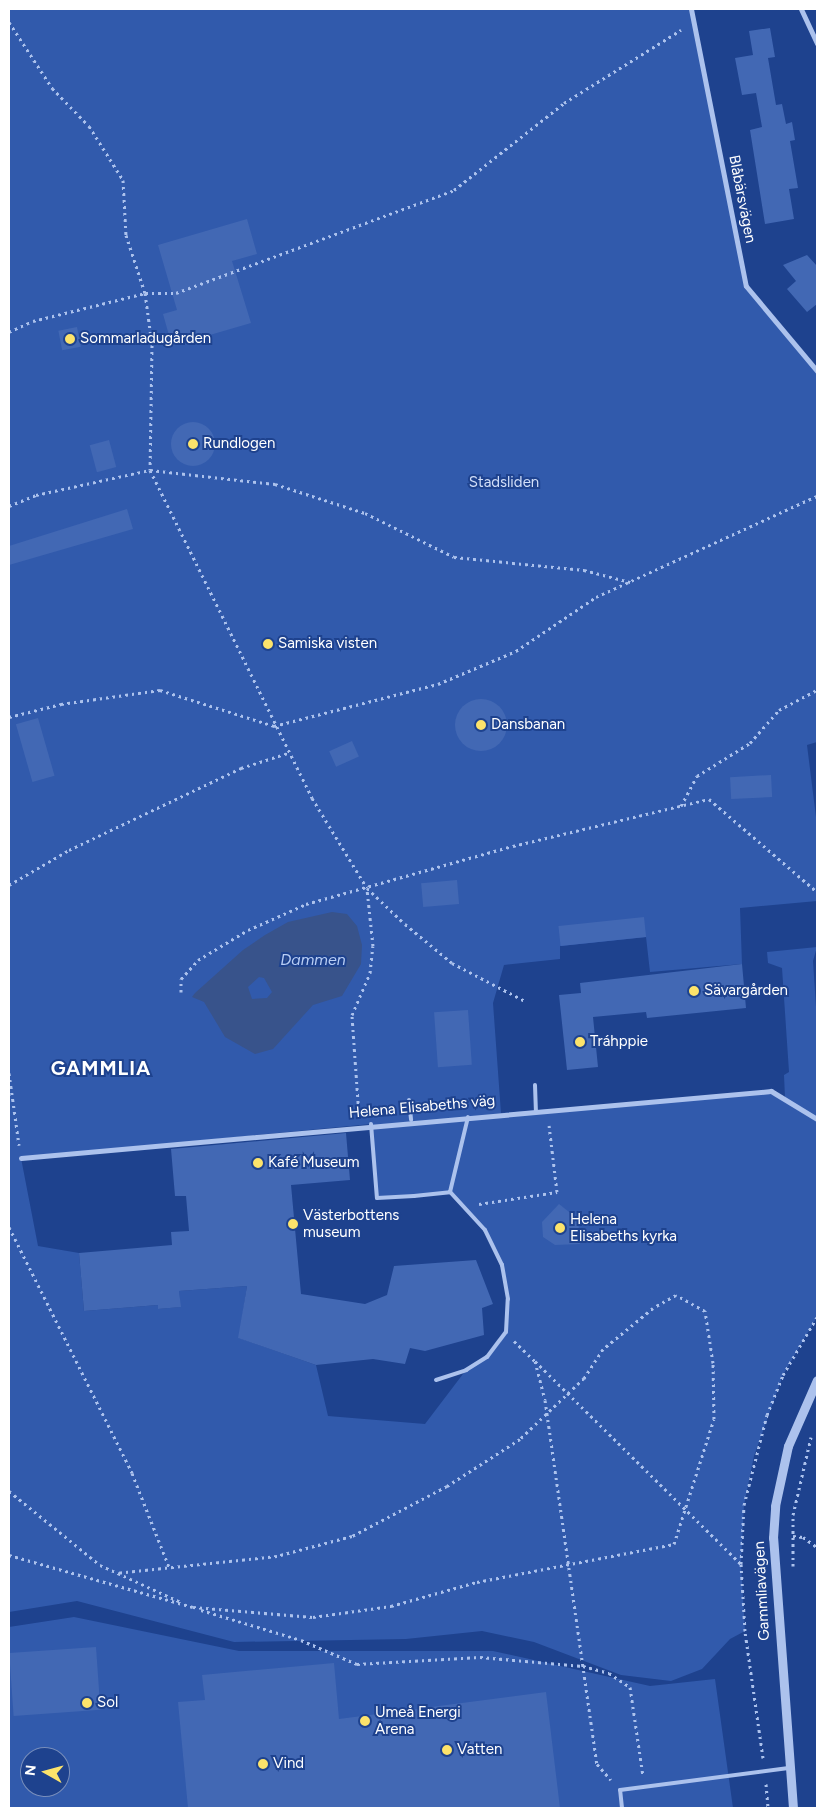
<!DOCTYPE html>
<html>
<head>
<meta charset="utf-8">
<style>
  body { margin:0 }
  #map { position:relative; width:826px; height:1817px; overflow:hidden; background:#1e428e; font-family:Figtree,sans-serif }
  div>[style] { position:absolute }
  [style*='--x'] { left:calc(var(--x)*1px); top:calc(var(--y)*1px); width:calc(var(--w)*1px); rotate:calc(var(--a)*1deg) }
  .green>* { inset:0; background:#315aac }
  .water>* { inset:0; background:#38538b }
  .building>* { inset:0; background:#4268b4; transform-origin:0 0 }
  .round { border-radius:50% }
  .path>* { height:3px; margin-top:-1.5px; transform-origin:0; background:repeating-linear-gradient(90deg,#acc2ed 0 2.5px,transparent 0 6.5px) }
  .service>* { height:4px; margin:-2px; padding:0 2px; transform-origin:2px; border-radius:2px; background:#acc2ed }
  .minor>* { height:5px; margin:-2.5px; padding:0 2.5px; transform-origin:2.5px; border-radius:2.5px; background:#acc2ed }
  .tertiary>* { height:9px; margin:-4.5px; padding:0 4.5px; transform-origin:4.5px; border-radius:4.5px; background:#acc2ed }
  .dots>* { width:14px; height:14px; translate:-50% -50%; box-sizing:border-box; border:2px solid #1e428e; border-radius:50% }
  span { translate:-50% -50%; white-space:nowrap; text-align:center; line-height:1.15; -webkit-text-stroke:4px #1e428e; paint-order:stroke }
  .street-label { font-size:15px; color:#fff }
  .poi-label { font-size:15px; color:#fff }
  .left { translate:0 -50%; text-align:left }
  .park-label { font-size:15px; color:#d2dff9 }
  .water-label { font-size:16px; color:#b8cdf4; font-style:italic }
  .district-label { font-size:20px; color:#fff; font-weight:700; letter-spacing:1px }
  .frame { position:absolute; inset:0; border:10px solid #fff; pointer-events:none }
  .north { position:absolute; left:20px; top:1747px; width:50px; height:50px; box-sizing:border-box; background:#1e428e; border:1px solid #788ebb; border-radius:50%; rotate:277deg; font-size:14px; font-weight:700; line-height:20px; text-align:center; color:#fff }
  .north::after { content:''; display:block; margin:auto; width:18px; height:22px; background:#fce36b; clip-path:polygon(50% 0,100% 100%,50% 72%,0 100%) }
</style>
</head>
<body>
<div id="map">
  <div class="green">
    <i style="clip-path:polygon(evenodd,9px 9px,691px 9px,746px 286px,817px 371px,817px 742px,807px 745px,817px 825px,817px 901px,740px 908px,742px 964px,650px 972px,646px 937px,560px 946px,560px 959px,504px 965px,493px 1003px,501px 1113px,761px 1092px,785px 1098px,784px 1075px,789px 1072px,782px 968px,768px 963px,767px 952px,817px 947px,813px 961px,817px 1022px,817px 1317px,783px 1375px,754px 1456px,744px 1505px,741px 1564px,745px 1631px,730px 1639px,702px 1669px,671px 1681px,621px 1675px,534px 1642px,482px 1631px,406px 1639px,234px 1642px,77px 1601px,9px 1612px,9px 9px,371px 1124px,377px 1198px,450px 1192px,485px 1230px,502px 1266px,508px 1299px,506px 1332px,487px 1357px,466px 1370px,425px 1424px,328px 1416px,316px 1365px,239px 1338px,247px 1286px,179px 1291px,180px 1307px,158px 1309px,158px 1305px,84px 1311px,79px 1253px,38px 1246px,21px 1158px,371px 1124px)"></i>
    <i style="clip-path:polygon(evenodd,74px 1617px,239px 1651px,493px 1651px,650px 1686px,715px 1679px,733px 1808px,9px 1808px,9px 1627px,74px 1617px,30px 1757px,60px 1757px,60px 1787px,30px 1787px,30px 1757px)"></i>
  </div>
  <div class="water">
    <i style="clip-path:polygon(evenodd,332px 912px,347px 914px,357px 926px,362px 945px,361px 964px,342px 996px,313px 1005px,273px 1049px,255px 1054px,225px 1037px,204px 1002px,192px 997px,195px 993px,243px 950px,265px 935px,288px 922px,332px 912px,259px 977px,264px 978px,272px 992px,267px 998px,252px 999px,248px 987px,259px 977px)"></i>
  </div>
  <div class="building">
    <i style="clip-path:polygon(770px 28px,775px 57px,768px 58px,776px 105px,782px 104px,786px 124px,792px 122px,795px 140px,790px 141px,798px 188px,789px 189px,794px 219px,765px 224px,750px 130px,762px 127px,756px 93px,742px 95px,735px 58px,753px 55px,749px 31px)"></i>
    <i style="clip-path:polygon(247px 219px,257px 254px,232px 261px,251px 323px,172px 346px,163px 314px,177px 310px,158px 245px)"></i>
    <i style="clip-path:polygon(807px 255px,817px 266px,817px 304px,807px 312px,787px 289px,796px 281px,783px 265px)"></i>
    <i style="left:77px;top:327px;width:20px;height:19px;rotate:79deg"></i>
    <i class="round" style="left:171px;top:422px;width:44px;height:44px"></i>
    <i style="left:109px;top:440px;width:28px;height:20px;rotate:75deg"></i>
    <i style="clip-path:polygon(127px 509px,133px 529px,9px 565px,9px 546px)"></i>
    <i class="round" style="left:455px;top:699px;width:52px;height:52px"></i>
    <i style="left:38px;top:718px;width:60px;height:23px;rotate:74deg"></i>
    <i style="left:352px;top:741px;width:17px;height:25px;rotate:66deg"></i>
    <i style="left:771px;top:775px;width:22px;height:41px;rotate:87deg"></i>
    <i style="left:457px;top:880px;width:24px;height:36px;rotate:85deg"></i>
    <i style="left:644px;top:917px;width:20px;height:86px;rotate:84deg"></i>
    <i style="clip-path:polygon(742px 964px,746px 1008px,647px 1018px,646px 1012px,593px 1017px,598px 1067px,567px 1070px,559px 995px,581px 993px,580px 983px)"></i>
    <i style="left:468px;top:1010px;width:55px;height:34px;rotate:86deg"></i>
    <i style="clip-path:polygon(346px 1133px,350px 1180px,291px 1185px,301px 1294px,365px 1304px,387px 1295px,394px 1266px,476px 1260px,493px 1304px,482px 1308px,484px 1335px,425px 1351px,410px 1348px,405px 1364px,373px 1359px,316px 1365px,238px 1338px,247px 1286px,179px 1291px,181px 1307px,158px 1309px,158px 1305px,84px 1311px,79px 1253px,172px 1245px,171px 1232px,189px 1231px,186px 1196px,175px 1196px,171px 1149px)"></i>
    <i style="clip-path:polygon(559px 1204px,578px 1219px,580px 1244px,555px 1245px,543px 1237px,542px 1222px)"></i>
    <i style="left:96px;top:1647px;width:63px;height:87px;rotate:86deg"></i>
    <i style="clip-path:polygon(334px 1663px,339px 1719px,546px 1692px,560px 1808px,188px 1808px,178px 1702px,205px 1700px,202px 1675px)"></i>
  </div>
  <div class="path">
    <i style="--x:9;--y:22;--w:79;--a:56.9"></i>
    <i style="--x:52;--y:88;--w:53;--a:45.8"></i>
    <i style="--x:89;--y:126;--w:64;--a:57.8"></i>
    <i style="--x:123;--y:180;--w:55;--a:86.9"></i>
    <i style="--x:126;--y:235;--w:61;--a:71.9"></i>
    <i style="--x:145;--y:293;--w:52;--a:82.3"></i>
    <i style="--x:152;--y:345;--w:125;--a:90.9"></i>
    <i style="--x:150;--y:470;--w:366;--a:63.7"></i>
    <i style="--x:312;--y:798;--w:105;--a:58.6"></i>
    <i style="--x:367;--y:888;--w:52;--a:43.5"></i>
    <i style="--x:405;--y:924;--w:61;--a:39.7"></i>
    <i style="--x:452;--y:963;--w:82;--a:27.5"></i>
    <i style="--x:9;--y:332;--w:26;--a:-25"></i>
    <i style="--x:33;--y:321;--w:115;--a:-14"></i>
    <i style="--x:145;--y:293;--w:31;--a:0"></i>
    <i style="--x:176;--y:293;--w:296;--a:-20.3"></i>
    <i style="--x:454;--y:190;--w:140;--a:-38.3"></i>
    <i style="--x:564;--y:103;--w:138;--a:-32"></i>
    <i style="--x:9;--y:506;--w:29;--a:-22"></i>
    <i style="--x:36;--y:495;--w:117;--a:-12.4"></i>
    <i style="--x:150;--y:470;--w:126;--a:6.4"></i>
    <i style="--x:275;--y:484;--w:95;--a:17.9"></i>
    <i style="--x:365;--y:513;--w:99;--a:26.3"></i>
    <i style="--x:454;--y:557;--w:131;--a:5.7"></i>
    <i style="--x:584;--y:570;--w:48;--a:14.6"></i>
    <i style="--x:9;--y:717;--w:54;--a:-14"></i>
    <i style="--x:61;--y:704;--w:100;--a:-8"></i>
    <i style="--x:160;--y:690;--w:120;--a:17.5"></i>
    <i style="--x:274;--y:726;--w:169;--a:-14.4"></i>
    <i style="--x:438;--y:684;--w:85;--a:-22.9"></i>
    <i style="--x:516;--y:651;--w:97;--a:-34"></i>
    <i style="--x:596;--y:597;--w:243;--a:-24.6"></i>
    <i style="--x:681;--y:806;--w:34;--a:-62"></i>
    <i style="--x:697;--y:776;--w:62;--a:-31.9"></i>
    <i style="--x:750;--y:743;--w:44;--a:-48.7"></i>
    <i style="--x:779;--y:710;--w:43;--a:-27.8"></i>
    <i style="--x:9;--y:885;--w:69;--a:-30.3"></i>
    <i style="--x:69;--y:850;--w:191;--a:-25.5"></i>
    <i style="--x:241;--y:768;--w:49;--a:-17.7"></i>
    <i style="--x:181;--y:992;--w:13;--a:-90"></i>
    <i style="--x:181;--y:979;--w:25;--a:-48"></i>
    <i style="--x:198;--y:960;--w:58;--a:-31"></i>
    <i style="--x:248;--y:930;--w:64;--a:-24.1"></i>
    <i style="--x:306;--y:904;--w:215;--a:-15.7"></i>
    <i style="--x:513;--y:846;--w:202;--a:-13.5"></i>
    <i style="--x:709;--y:799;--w:143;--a:40.7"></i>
    <i style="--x:9;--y:1073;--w:73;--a:82.1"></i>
    <i style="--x:359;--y:1116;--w:101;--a:-94"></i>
    <i style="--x:352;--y:1015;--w:46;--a:-66.8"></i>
    <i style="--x:370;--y:973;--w:27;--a:-84"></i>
    <i style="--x:373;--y:946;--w:57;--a:-96"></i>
    <i style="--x:479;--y:1204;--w:79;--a:-8.7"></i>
    <i style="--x:557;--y:1192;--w:67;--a:-96.8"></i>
    <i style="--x:9;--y:1227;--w:275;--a:63.4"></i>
    <i style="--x:132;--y:1473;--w:101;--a:68.5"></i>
    <i style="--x:514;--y:1341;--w:29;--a:44"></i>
    <i style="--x:535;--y:1361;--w:40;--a:75.6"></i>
    <i style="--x:545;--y:1400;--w:368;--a:81.9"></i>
    <i style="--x:597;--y:1764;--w:21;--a:49"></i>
    <i style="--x:535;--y:1361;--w:289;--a:44.6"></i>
    <i style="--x:9;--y:1491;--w:117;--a:39.1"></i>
    <i style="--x:100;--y:1565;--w:89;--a:24.6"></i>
    <i style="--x:793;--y:1536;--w:10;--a:6"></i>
    <i style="--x:803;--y:1537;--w:17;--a:36"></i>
    <i style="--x:9;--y:1555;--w:191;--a:15.8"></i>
    <i style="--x:193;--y:1607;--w:120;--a:4.8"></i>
    <i style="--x:313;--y:1617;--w:79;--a:-8"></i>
    <i style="--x:391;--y:1606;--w:89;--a:-15.6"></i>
    <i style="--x:477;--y:1582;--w:201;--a:-10.9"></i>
    <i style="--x:674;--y:1544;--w:131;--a:-72.3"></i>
    <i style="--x:714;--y:1419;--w:56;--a:-91"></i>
    <i style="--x:713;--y:1363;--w:53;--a:-98.7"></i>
    <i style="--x:705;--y:1311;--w:33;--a:-151"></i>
    <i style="--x:676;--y:1295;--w:26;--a:151"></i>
    <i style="--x:653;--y:1308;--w:65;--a:140.6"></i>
    <i style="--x:603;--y:1349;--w:35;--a:123"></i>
    <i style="--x:584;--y:1378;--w:88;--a:136.4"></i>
    <i style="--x:520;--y:1439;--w:87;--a:147.2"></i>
    <i style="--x:447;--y:1486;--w:107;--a:152.2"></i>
    <i style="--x:352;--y:1536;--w:78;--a:165.1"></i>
    <i style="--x:277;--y:1556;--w:162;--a:174"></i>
    <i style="--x:793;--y:1566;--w:51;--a:-90"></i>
    <i style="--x:793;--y:1515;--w:80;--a:-77"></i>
    <i style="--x:201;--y:1610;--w:104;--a:16.7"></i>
    <i style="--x:301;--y:1640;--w:61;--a:23.2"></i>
    <i style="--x:357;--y:1664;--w:123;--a:-3.3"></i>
    <i style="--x:480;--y:1657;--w:103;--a:5"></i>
    <i style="--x:583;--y:1666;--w:27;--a:15"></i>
    <i style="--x:609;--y:1673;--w:25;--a:34"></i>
    <i style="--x:630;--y:1687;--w:90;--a:81.7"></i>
    <i style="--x:763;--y:1758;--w:128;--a:-98.1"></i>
    <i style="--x:745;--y:1631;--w:67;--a:-93.4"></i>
    <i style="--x:741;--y:1564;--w:59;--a:-87.1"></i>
    <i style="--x:744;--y:1505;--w:93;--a:-75.7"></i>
    <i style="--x:767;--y:1415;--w:43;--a:-68.2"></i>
    <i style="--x:783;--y:1375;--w:67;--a:-59.6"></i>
    <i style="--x:766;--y:1784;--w:24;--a:85"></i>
  </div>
  <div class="service">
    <i style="--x:535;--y:1085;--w:26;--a:88"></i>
    <i style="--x:409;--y:1100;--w:20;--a:84"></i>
    <i style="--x:371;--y:1124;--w:74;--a:85.4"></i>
    <i style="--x:377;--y:1198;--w:37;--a:-3"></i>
    <i style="--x:414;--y:1196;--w:36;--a:-6"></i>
    <i style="--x:450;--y:1192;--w:77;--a:-76.5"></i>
    <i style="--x:436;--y:1380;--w:32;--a:-18"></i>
    <i style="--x:466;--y:1370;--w:25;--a:-32"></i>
    <i style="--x:487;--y:1357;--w:31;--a:-53"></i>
    <i style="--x:506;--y:1332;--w:33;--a:-87"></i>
    <i style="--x:508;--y:1299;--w:35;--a:-100"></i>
    <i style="--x:502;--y:1265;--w:39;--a:-116"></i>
    <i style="--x:485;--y:1230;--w:52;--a:-132.6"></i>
    <i style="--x:622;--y:1808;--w:18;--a:-96"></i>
    <i style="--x:620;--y:1790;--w:170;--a:-7.4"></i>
  </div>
  <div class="minor">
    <i style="--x:691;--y:9;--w:282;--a:78.8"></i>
    <i style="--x:746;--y:286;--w:111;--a:50.1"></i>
    <i style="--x:801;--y:9;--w:38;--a:65"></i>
    <i style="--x:21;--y:1158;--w:753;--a:-5.1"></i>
    <i style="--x:771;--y:1091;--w:54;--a:31.3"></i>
  </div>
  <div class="tertiary">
    <i style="--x:793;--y:1808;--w:271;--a:-94.2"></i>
    <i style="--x:773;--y:1538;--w:32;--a:-86"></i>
    <i style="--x:775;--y:1506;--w:61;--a:-77.8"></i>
    <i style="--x:788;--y:1446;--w:72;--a:-66.3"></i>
  </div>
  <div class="dots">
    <i style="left:70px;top:339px;background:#fce36b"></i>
    <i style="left:193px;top:444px;background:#fce36b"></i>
    <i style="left:268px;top:644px;background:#fce36b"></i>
    <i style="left:481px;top:725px;background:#fce36b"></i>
    <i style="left:694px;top:991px;background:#fce36b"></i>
    <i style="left:580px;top:1042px;background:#fce36b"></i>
    <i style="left:258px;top:1163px;background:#fce36b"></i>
    <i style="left:293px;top:1224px;background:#fce36b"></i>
    <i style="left:560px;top:1228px;background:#fce36b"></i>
    <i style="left:87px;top:1703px;background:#fce36b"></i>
    <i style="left:365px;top:1721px;background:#fce36b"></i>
    <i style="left:447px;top:1750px;background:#fce36b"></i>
    <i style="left:263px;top:1764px;background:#fce36b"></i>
  </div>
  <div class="street-label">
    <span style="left:742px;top:199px;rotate:79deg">Blåbärsvägen</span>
    <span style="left:422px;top:1107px;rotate:-5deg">Helena Elisabeths väg</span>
    <span style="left:762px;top:1591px;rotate:-93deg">Gammliavägen</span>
  </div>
  <div class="poi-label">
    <span class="left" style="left:80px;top:339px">Sommarladugården</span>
    <span class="left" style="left:203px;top:444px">Rundlogen</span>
    <span class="left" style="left:278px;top:644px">Samiska visten</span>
    <span class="left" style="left:491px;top:725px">Dansbanan</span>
    <span class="left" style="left:704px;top:991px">Sävargården</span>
    <span class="left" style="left:590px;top:1042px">Tráhppie</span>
    <span class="left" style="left:268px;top:1163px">Kafé Museum</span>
    <span class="left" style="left:303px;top:1224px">Västerbottens<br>museum</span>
    <span class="left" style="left:570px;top:1228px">Helena<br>Elisabeths kyrka</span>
    <span class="left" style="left:97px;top:1703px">Sol</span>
    <span class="left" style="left:375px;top:1721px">Umeå Energi<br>Arena</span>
    <span class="left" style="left:457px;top:1750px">Vatten</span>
    <span class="left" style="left:273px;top:1764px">Vind</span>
  </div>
  <div class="park-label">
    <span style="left:504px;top:483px">Stadsliden</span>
  </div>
  <div class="water-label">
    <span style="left:313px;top:960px">Dammen</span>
  </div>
  <div class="district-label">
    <span style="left:101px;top:1068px">GAMMLIA</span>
  </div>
  <div class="frame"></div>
  <div class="north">N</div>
</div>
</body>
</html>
